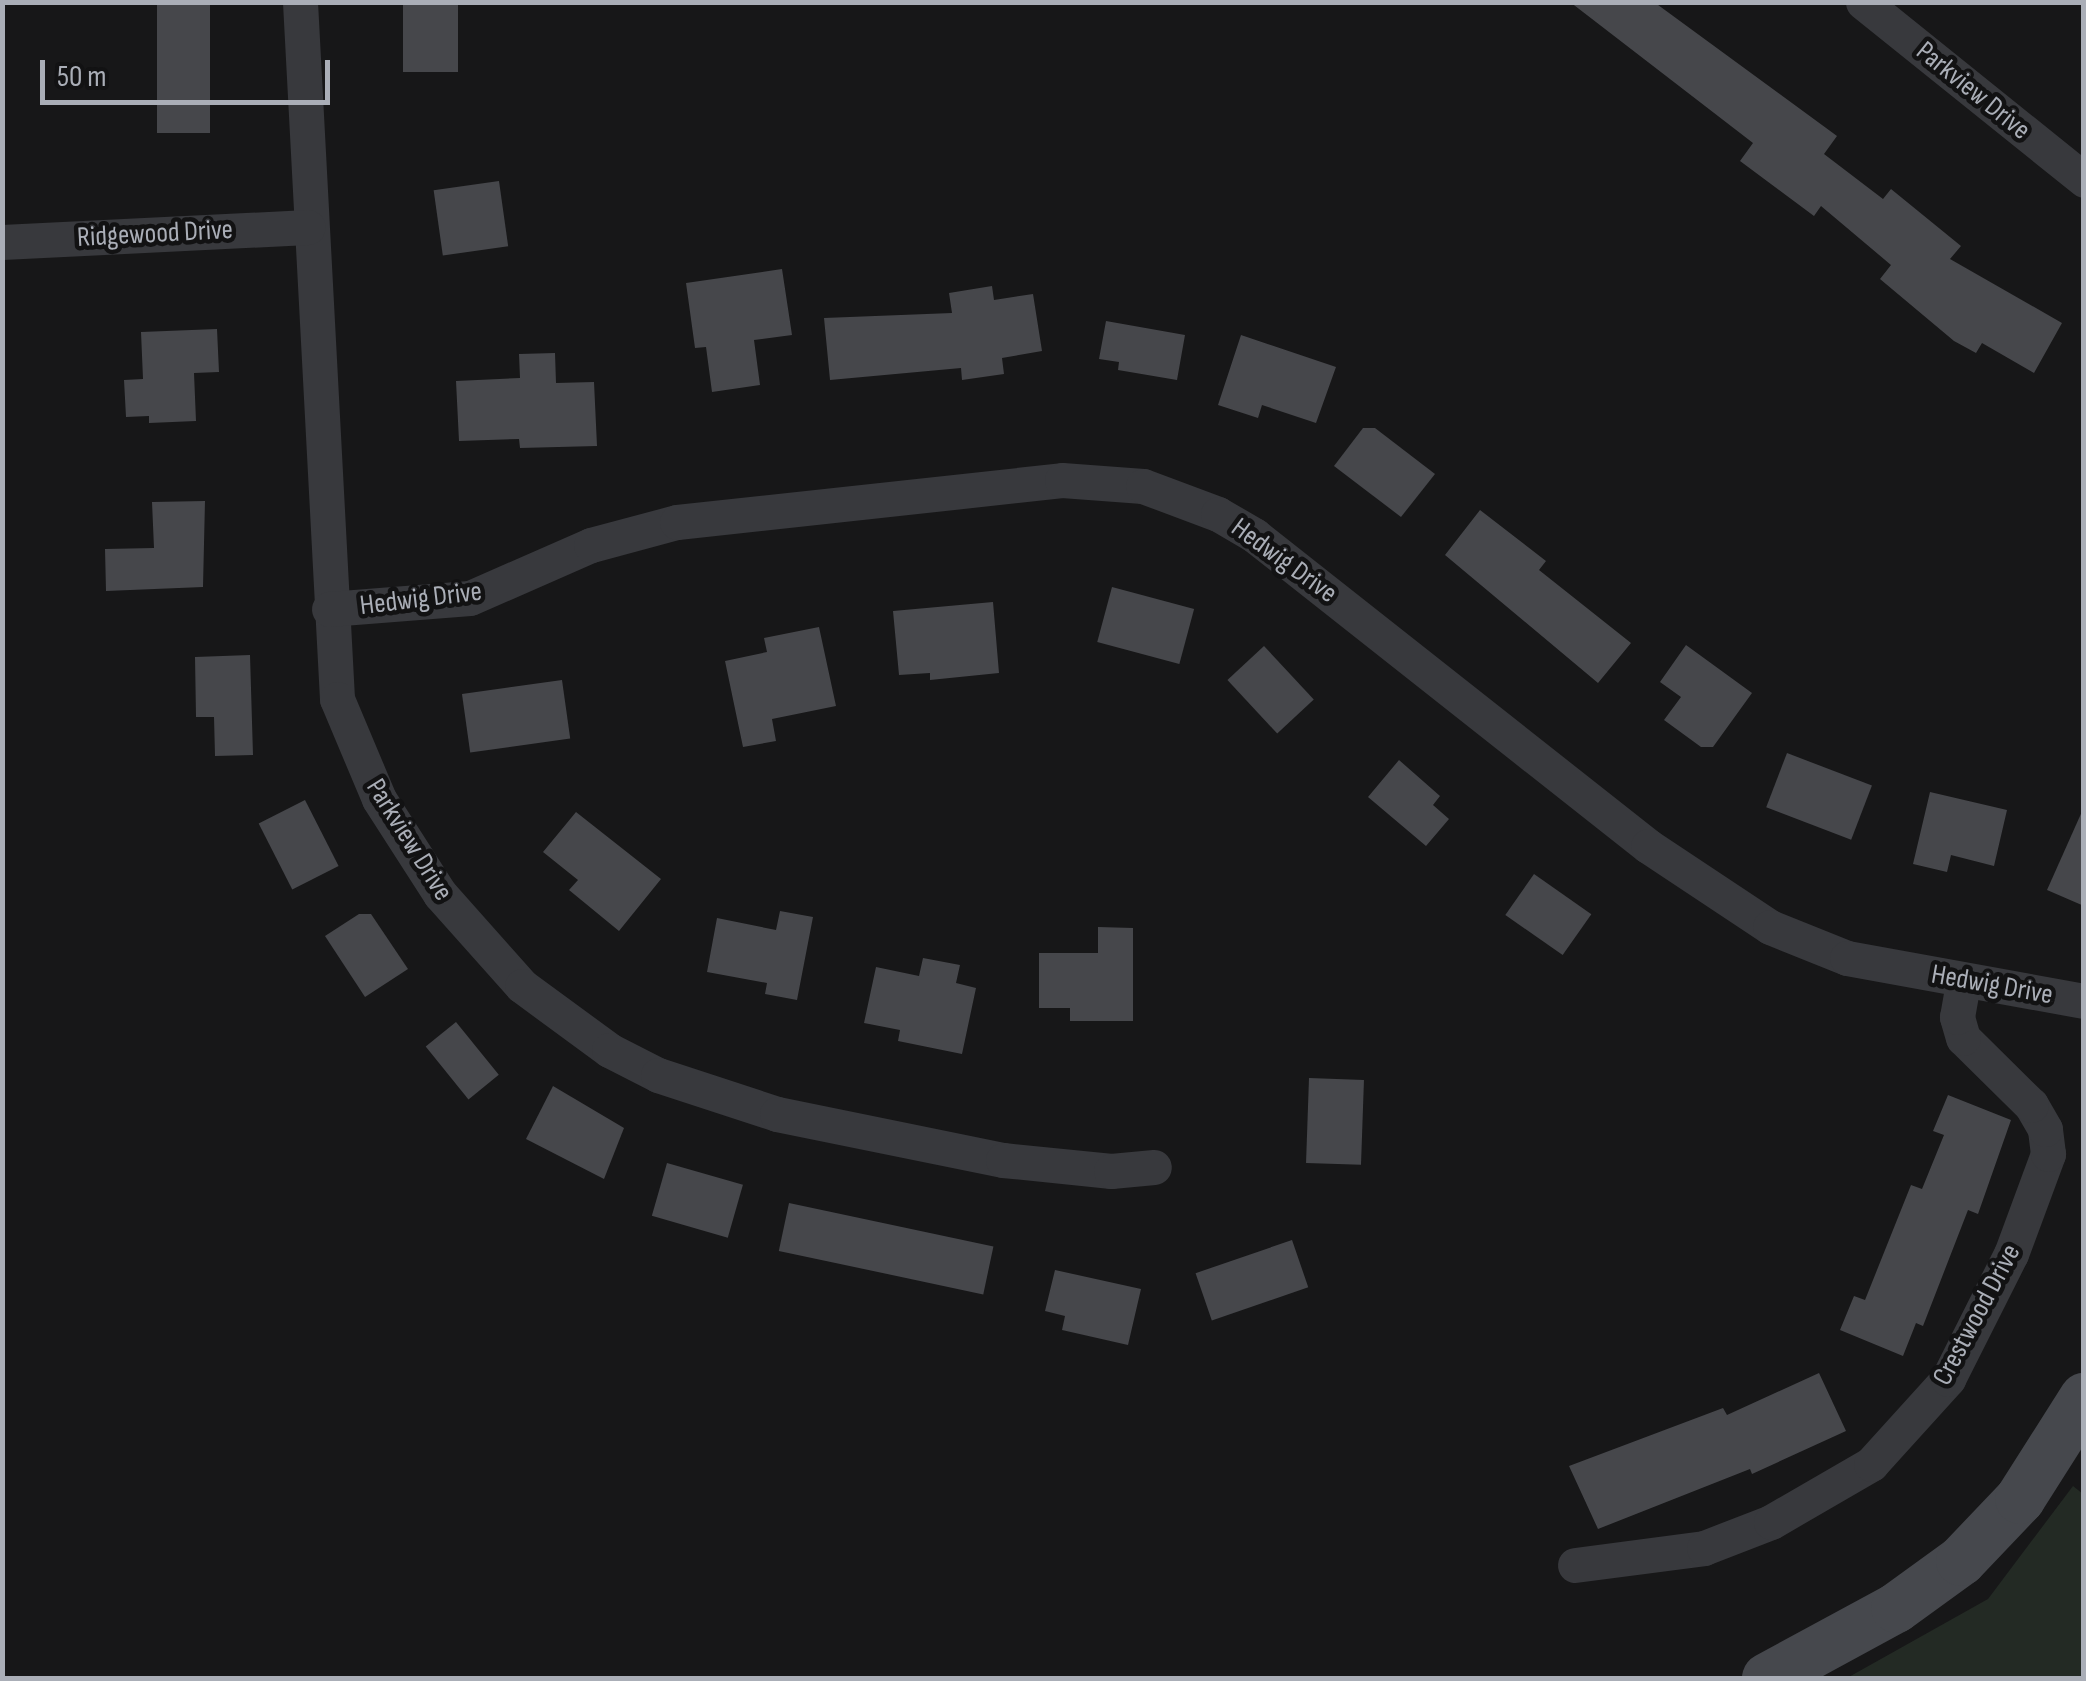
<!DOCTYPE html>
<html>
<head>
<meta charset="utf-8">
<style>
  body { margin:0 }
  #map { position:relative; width:2086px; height:1681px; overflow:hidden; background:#171718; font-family:"Sofia Sans Condensed",sans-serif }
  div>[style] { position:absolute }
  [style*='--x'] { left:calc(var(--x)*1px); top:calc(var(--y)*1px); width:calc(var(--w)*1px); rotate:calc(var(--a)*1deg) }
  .green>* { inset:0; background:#232a24 }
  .building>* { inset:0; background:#46474b; transform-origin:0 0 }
  .street>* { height:35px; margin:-17.5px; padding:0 17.5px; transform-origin:17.5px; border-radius:17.5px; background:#38393d }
  .secondary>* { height:50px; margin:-25px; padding:0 25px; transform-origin:25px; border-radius:25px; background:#46484d }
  span { translate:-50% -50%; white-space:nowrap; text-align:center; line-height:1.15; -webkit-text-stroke:9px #121213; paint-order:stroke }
  .street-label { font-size:28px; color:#aaaeb7 }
  .frame { position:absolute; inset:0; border:5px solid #aaaeb7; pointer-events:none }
  .scale { position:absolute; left:40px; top:60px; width:290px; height:45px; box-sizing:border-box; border:5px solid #aaaeb7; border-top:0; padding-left:12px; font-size:30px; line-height:35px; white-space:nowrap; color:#aaaeb7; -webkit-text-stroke:8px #121213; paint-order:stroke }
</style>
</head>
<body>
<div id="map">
  <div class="green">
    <i style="clip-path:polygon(2073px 1486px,2083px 1494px,2083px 1678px,1847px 1678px,1988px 1599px)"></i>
  </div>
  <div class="building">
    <i style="left:157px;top:2px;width:53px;height:131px"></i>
    <i style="left:403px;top:2px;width:55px;height:70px"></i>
    <i style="clip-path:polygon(1570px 2px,1654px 2px,1837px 136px,1824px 154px,1883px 199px,1891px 189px,1961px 246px,1950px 259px,2062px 323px,2034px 373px,1982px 343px,1976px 353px,1954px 341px,1880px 279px,1891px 265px,1821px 206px,1814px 216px,1740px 161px,1753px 143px)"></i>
    <i style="left:499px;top:181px;width:66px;height:66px;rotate:82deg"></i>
    <i style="clip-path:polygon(782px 269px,792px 335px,754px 340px,760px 385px,712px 392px,706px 347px,695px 348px,686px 283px)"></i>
    <i style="clip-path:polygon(992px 286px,994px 300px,1033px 294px,1042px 351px,1002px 358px,1004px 374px,962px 380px,961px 368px,830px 380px,824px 318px,952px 313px,949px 293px)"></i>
    <i style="clip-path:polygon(1106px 321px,1185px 335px,1177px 380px,1118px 370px,1119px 362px,1099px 359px)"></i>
    <i style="clip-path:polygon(217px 329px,219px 372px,194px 373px,196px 421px,149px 423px,149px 416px,126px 417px,124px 380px,143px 379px,141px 332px)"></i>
    <i style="clip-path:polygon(1241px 335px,1336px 367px,1316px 423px,1262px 405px,1258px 418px,1218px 405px)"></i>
    <i style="clip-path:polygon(555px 353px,556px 383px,594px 382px,597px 446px,520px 448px,519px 439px,459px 441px,456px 381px,520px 378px,519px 354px)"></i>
    <i style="clip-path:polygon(1363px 428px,1375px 428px,1435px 474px,1401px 517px,1334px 466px)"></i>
    <i style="clip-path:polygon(205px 501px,203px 587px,106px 591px,105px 549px,154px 548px,152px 502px)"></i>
    <i style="clip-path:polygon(1480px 510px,1546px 561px,1539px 570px,1631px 643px,1598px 683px,1445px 555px)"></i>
    <i style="left:1112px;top:587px;width:85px;height:57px;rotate:15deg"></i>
    <i style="clip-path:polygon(993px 602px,999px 673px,930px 680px,930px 673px,899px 675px,893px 611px)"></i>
    <i style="clip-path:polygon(819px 627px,836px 706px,772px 719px,776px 741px,743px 747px,725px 661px,767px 652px,764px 638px)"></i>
    <i style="clip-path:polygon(1686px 645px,1752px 693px,1713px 747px,1701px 747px,1664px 720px,1681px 697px,1660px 682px)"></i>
    <i style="left:1264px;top:646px;width:73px;height:50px;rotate:47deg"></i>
    <i style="clip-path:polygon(250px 655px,253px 755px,215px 756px,214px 717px,196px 717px,195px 657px)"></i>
    <i style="left:562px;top:680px;width:59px;height:101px;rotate:82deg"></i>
    <i style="left:1787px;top:753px;width:91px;height:58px;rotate:21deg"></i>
    <i style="clip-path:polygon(1399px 760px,1440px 796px,1433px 805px,1449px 819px,1426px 846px,1368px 797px)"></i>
    <i style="clip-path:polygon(1930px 792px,2007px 810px,1994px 866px,1951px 855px,1947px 872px,1913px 864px)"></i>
    <i style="left:305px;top:800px;width:74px;height:52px;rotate:63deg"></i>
    <i style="clip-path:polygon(2084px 807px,2084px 906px,2047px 890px)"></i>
    <i style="clip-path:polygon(576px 812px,661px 879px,619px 931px,569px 890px,578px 880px,543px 852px)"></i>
    <i style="left:1534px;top:874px;width:70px;height:50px;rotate:35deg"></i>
    <i style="clip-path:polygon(780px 911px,813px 917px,797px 1000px,765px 994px,767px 983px,707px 972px,717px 918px,776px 930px)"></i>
    <i style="clip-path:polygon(359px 914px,371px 914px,408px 969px,365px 997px,325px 936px)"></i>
    <i style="clip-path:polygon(1098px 927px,1133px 928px,1133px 1021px,1070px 1021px,1070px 1008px,1039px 1008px,1039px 953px,1098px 953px)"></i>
    <i style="clip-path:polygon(923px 958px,960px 965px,956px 983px,976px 988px,962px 1054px,898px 1041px,900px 1030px,864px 1023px,876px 967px,919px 976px)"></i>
    <i style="left:456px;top:1022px;width:68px;height:39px;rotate:51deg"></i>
    <i style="left:1309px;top:1078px;width:55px;height:85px;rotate:2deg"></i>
    <i style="clip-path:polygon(553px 1086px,624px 1128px,604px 1179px,526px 1139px)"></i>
    <i style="clip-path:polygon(1948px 1095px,2011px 1120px,1978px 1214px,1968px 1210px,1923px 1326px,1916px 1323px,1903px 1356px,1840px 1330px,1854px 1296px,1865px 1300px,1911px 1185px,1922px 1189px,1944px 1135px,1933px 1131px)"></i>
    <i style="left:667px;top:1163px;width:79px;height:55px;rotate:16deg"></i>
    <i style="left:789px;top:1203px;width:209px;height:49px;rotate:12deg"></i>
    <i style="left:1292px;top:1240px;width:50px;height:102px;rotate:71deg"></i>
    <i style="clip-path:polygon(1055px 1270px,1141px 1289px,1128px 1345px,1062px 1330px,1065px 1316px,1045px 1311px)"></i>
    <i style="clip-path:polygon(1819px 1373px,1846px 1431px,1752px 1474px,1750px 1469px,1598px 1529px,1569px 1466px,1723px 1408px,1727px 1415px)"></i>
  </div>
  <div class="street">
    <i style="--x:300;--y:2;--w:698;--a:86.96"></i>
    <i style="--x:337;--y:699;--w:108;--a:67.2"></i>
    <i style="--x:379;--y:799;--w:113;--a:57.3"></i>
    <i style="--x:440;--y:894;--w:123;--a:48.3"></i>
    <i style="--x:522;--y:986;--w:108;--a:36.3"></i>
    <i style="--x:609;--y:1050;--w:55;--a:27"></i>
    <i style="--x:658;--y:1075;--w:125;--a:18.1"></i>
    <i style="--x:777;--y:1114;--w:231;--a:11.5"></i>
    <i style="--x:1003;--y:1160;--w:109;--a:5.8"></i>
    <i style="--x:1111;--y:1171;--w:43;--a:-5.3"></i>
    <i style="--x:1863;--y:2;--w:284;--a:38.8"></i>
    <i style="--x:2;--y:242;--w:306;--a:-2.8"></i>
    <i style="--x:329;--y:609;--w:141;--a:-4.5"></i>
    <i style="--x:470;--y:598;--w:132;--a:-23.7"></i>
    <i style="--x:591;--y:545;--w:89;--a:-15"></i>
    <i style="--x:677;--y:522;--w:387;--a:-6.2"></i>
    <i style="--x:1062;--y:480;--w:81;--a:4.2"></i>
    <i style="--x:1143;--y:486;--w:80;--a:20.5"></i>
    <i style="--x:1218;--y:514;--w:42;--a:30.3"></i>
    <i style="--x:1254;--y:535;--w:502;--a:38.29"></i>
    <i style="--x:1648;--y:846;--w:146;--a:33.6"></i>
    <i style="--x:1770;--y:927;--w:83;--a:21.9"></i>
    <i style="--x:1847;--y:958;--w:241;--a:10.3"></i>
    <i style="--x:1575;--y:1565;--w:130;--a:-7.5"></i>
    <i style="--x:1704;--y:1548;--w:72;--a:-21.2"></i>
    <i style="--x:1771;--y:1522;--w:116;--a:-30.1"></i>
    <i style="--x:1871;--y:1464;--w:115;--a:-47.8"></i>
    <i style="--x:1948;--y:1379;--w:140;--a:-63.3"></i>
    <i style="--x:2011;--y:1254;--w:107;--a:-69.7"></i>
    <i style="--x:2048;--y:1154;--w:25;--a:-97"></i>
    <i style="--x:2045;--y:1129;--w:28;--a:-120"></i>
    <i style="--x:2031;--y:1105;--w:95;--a:-135.4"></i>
    <i style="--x:1963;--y:1038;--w:22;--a:-106"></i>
    <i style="--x:1957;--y:1017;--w:35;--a:-80"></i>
  </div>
  <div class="secondary">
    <i style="--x:1767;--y:1678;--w:147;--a:-28.5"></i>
    <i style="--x:1896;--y:1608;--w:80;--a:-35.9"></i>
    <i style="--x:1961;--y:1561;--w:86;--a:-46.4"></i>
    <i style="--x:2020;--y:1499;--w:120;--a:-57.6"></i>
  </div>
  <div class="street-label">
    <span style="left:1973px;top:91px;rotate:39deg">Parkview Drive</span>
    <span style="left:155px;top:234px;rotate:-3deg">Ridgewood Drive</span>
    <span style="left:1284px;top:561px;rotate:36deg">Hedwig Drive</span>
    <span style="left:421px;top:599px;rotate:-7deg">Hedwig Drive</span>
    <span style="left:409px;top:840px;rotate:58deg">Parkview Drive</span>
    <span style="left:1992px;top:985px;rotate:10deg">Hedwig Drive</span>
    <span style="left:1977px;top:1315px;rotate:-62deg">Crestwood Drive</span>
  </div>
  <div class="frame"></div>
  <div class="scale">50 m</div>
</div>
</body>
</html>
